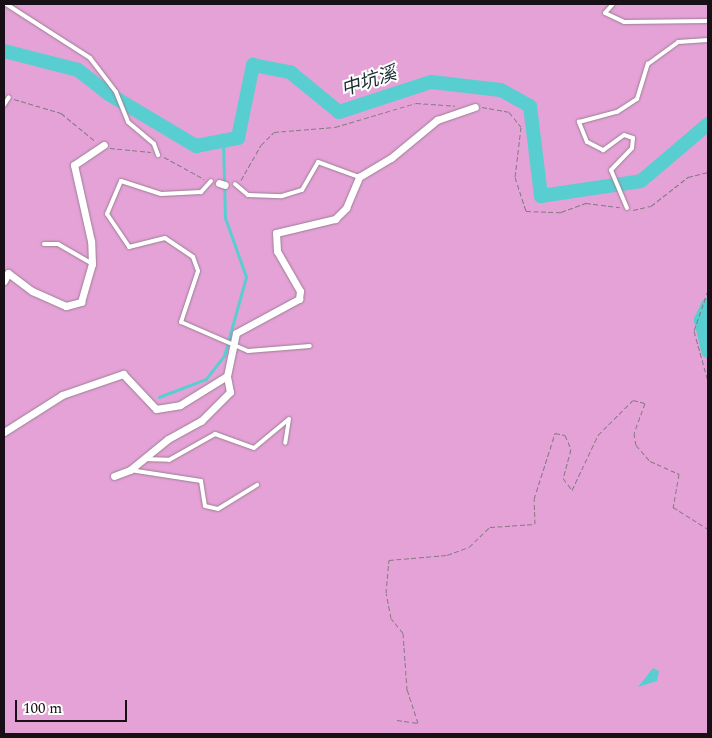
<!DOCTYPE html>
<html>
<head>
<meta charset="utf-8">
<style>
  body { margin:0 }
  #map { position:relative; width:712px; height:738px; overflow:hidden; background:#fdecf9; font-family:Spectral,"Noto Sans TC",serif }
  div>[style] { position:absolute }
  [style*='--x'] { left:calc(var(--x)*1px); top:calc(var(--y)*1px); width:calc(var(--w)*1px); rotate:calc(var(--a)*1deg) }
  .forest>* { inset:0; background:#e5a2d7; transform-origin:0 0 }
  .water>* { inset:0; background:#59ced0 }
  .stream>* { height:2.5px; margin:-1.25px; padding:0 1.25px; transform-origin:1.25px; border-radius:1.25px; background:#59ced0 }
  .river>* { height:14px; margin:-7px; padding:0 7px; transform-origin:7px; border-radius:7px; background:#59ced0 }
  .path>* { height:1px; margin-top:-0.5px; transform-origin:0; background:repeating-linear-gradient(90deg,#857882 0 5px,transparent 0 7.5px) }
  .roads { filter:drop-shadow(0 0 1px #997f92) drop-shadow(0 0 1px #997f92) }
  .service>* { height:4px; margin:-2px; padding:0 2px; transform-origin:2px; border-radius:2px; background:#fff }
  .minor>* { height:7px; margin:-3.5px; padding:0 3.5px; transform-origin:3.5px; border-radius:3.5px; background:#fff }
  span { translate:-50% -50%; white-space:nowrap; text-align:center; line-height:1.15; -webkit-text-stroke:4px #fff; paint-order:stroke }
  .water-label { font-size:19px; color:#192e2e; font-style:italic }
  .frame { position:absolute; inset:0; border:5px solid #191017; pointer-events:none }
  .scale { position:absolute; left:15px; top:700px; width:112px; height:22px; box-sizing:border-box; border:2px solid #191017; border-top:0; padding-left:6px; font-size:15px; line-height:18px; white-space:nowrap; color:#191017; -webkit-text-stroke:4px #fff; paint-order:stroke }
</style>
</head>
<body>
<div id="map">
  <div class="forest">
    <i style="left:4px;top:4px;width:704px;height:730px"></i>
  </div>
  <div class="water">
    <i style="clip-path:polygon(653px 668px,659px 671px,657px 681px,638px 687px)"></i>
  </div>
  <div class="stream">
    <i style="--x:159;--y:397;--w:50;--a:-21"></i>
    <i style="--x:206;--y:379;--w:29;--a:-52"></i>
    <i style="--x:224;--y:356;--w:82;--a:-74.4"></i>
    <i style="--x:246;--y:277;--w:63;--a:-109.6"></i>
    <i style="--x:225;--y:218;--w:77;--a:-91.5"></i>
  </div>
  <div class="river">
    <i style="--x:4;--y:51;--w:76;--a:14.4"></i>
    <i style="--x:78;--y:70;--w:37;--a:38"></i>
    <i style="--x:107;--y:93;--w:104;--a:30.8"></i>
    <i style="--x:196;--y:146;--w:43;--a:-10.8"></i>
    <i style="--x:238;--y:138;--w:75;--a:-78.4"></i>
    <i style="--x:253;--y:65;--w:38;--a:11"></i>
    <i style="--x:290;--y:72;--w:63;--a:39.2"></i>
    <i style="--x:339;--y:112;--w:97;--a:-18.1"></i>
    <i style="--x:431;--y:82;--w:70;--a:6.5"></i>
    <i style="--x:501;--y:90;--w:33;--a:29"></i>
    <i style="--x:530;--y:106;--w:91;--a:83"></i>
    <i style="--x:541;--y:196;--w:101;--a:-8.5"></i>
    <i style="--x:641;--y:181;--w:88;--a:-40.4"></i>
    <i style="--x:708;--y:305;--w:17;--a:115"></i>
    <i style="--x:701;--y:320;--w:32;--a:77"></i>
  </div>
  <div class="path">
    <i style="--x:14;--y:99;--w:49;--a:16.6"></i>
    <i style="--x:61;--y:113;--w:44;--a:39.5"></i>
    <i style="--x:482;--y:107;--w:27;--a:10"></i>
    <i style="--x:509;--y:112;--w:19;--a:51"></i>
    <i style="--x:521;--y:127;--w:50;--a:96.8"></i>
    <i style="--x:515;--y:177;--w:36;--a:72"></i>
    <i style="--x:526;--y:211;--w:35;--a:2"></i>
    <i style="--x:561;--y:212;--w:27;--a:-20"></i>
    <i style="--x:586;--y:203;--w:34;--a:7"></i>
    <i style="--x:110;--y:148;--w:41;--a:5.6"></i>
    <i style="--x:164;--y:157;--w:46;--a:28.8"></i>
    <i style="--x:241;--y:180;--w:40;--a:-60.3"></i>
    <i style="--x:261;--y:145;--w:18;--a:-45"></i>
    <i style="--x:274;--y:132;--w:61;--a:-4.7"></i>
    <i style="--x:335;--y:127;--w:84;--a:-16.5"></i>
    <i style="--x:416;--y:103;--w:39;--a:4"></i>
    <i style="--x:633;--y:210;--w:18;--a:-13"></i>
    <i style="--x:651;--y:206;--w:47;--a:-38.1"></i>
    <i style="--x:688;--y:177;--w:21;--a:-14"></i>
    <i style="--x:708;--y:290;--w:43;--a:108.9"></i>
    <i style="--x:694;--y:331;--w:52;--a:74.4"></i>
    <i style="--x:397;--y:720;--w:21;--a:8"></i>
    <i style="--x:418;--y:723;--w:35;--a:-108"></i>
    <i style="--x:407;--y:690;--w:57;--a:-94"></i>
    <i style="--x:403;--y:633;--w:19;--a:-129"></i>
    <i style="--x:391;--y:618;--w:25;--a:-101"></i>
    <i style="--x:386;--y:593;--w:33;--a:-85"></i>
    <i style="--x:389;--y:560;--w:58;--a:-4.9"></i>
    <i style="--x:447;--y:555;--w:23;--a:-20"></i>
    <i style="--x:469;--y:547;--w:29;--a:-44"></i>
    <i style="--x:490;--y:527;--w:45;--a:-3.8"></i>
    <i style="--x:535;--y:524;--w:25;--a:-92"></i>
    <i style="--x:534;--y:499;--w:69;--a:-72.3"></i>
    <i style="--x:555;--y:433;--w:10;--a:11"></i>
    <i style="--x:565;--y:435;--w:15;--a:67"></i>
    <i style="--x:571;--y:449;--w:30;--a:105"></i>
    <i style="--x:563;--y:478;--w:15;--a:53"></i>
    <i style="--x:572;--y:490;--w:61;--a:-64.7"></i>
    <i style="--x:598;--y:435;--w:49;--a:-45"></i>
    <i style="--x:633;--y:400;--w:12;--a:14"></i>
    <i style="--x:645;--y:403;--w:32;--a:110"></i>
    <i style="--x:634;--y:433;--w:12;--a:81"></i>
    <i style="--x:636;--y:445;--w:21;--a:49"></i>
    <i style="--x:650;--y:461;--w:32;--a:24"></i>
    <i style="--x:679;--y:474;--w:34;--a:100"></i>
    <i style="--x:673;--y:507;--w:41;--a:32.2"></i>
  </div>
  <div class="roads">
    <div class="service">
      <i style="--x:6;--y:4;--w:100;--a:32.7"></i>
      <i style="--x:90;--y:58;--w:43;--a:52.6"></i>
      <i style="--x:116;--y:92;--w:32;--a:68"></i>
      <i style="--x:128;--y:122;--w:34;--a:40"></i>
      <i style="--x:154;--y:144;--w:12;--a:70"></i>
      <i style="--x:613;--y:4;--w:12;--a:132"></i>
      <i style="--x:605;--y:13;--w:21;--a:25"></i>
      <i style="--x:624;--y:22;--w:84;--a:-0.7"></i>
      <i style="--x:4;--y:105;--w:9;--a:-58"></i>
      <i style="--x:211;--y:181;--w:15;--a:132"></i>
      <i style="--x:201;--y:192;--w:40;--a:177.1"></i>
      <i style="--x:161;--y:194;--w:42;--a:-162"></i>
      <i style="--x:121;--y:181;--w:36;--a:113"></i>
      <i style="--x:107;--y:214;--w:40;--a:56"></i>
      <i style="--x:129;--y:247;--w:37;--a:-14"></i>
      <i style="--x:165;--y:238;--w:34;--a:34"></i>
      <i style="--x:193;--y:257;--w:15;--a:70"></i>
      <i style="--x:198;--y:271;--w:54;--a:108.4"></i>
      <i style="--x:181;--y:322;--w:73;--a:23.4"></i>
      <i style="--x:248;--y:351;--w:62;--a:-4.6"></i>
      <i style="--x:235;--y:184;--w:17;--a:40"></i>
      <i style="--x:248;--y:195;--w:34;--a:2"></i>
      <i style="--x:282;--y:196;--w:21;--a:-17"></i>
      <i style="--x:302;--y:190;--w:32;--a:-60"></i>
      <i style="--x:318;--y:162;--w:44;--a:20.1"></i>
      <i style="--x:627;--y:208;--w:41;--a:-112.8"></i>
      <i style="--x:611;--y:170;--w:30;--a:-46"></i>
      <i style="--x:632;--y:148;--w:10;--a:-84"></i>
      <i style="--x:633;--y:138;--w:9;--a:-162"></i>
      <i style="--x:624;--y:135;--w:26;--a:144"></i>
      <i style="--x:603;--y:150;--w:18;--a:-153"></i>
      <i style="--x:587;--y:142;--w:22;--a:-112"></i>
      <i style="--x:579;--y:122;--w:39;--a:-15"></i>
      <i style="--x:617;--y:112;--w:24;--a:-33"></i>
      <i style="--x:637;--y:99;--w:37;--a:-73"></i>
      <i style="--x:648;--y:64;--w:37;--a:-36"></i>
      <i style="--x:678;--y:42;--w:30;--a:-4"></i>
      <i style="--x:44;--y:244;--w:14;--a:0"></i>
      <i style="--x:58;--y:244;--w:39;--a:30"></i>
      <i style="--x:144;--y:459;--w:25;--a:2"></i>
      <i style="--x:169;--y:460;--w:53;--a:-29.5"></i>
      <i style="--x:215;--y:434;--w:41;--a:19.7"></i>
      <i style="--x:254;--y:448;--w:45;--a:-39.6"></i>
      <i style="--x:289;--y:419;--w:24;--a:99"></i>
      <i style="--x:130;--y:470;--w:72;--a:8.8"></i>
      <i style="--x:201;--y:481;--w:25;--a:81"></i>
      <i style="--x:205;--y:506;--w:13;--a:13"></i>
      <i style="--x:218;--y:509;--w:46;--a:-31.6"></i>
    </div>
    <div class="minor">
      <i style="--x:219;--y:183;--w:6;--a:18"></i>
      <i style="--x:4;--y:281;--w:9;--a:-63"></i>
      <i style="--x:8;--y:273;--w:30;--a:37"></i>
      <i style="--x:32;--y:291;--w:37;--a:24"></i>
      <i style="--x:66;--y:306;--w:16;--a:-15"></i>
      <i style="--x:81;--y:302;--w:40;--a:-74"></i>
      <i style="--x:92;--y:264;--w:23;--a:-92"></i>
      <i style="--x:91;--y:241;--w:78;--a:-102.6"></i>
      <i style="--x:74;--y:165;--w:36;--a:-34"></i>
      <i style="--x:4;--y:432;--w:69;--a:-32.5"></i>
      <i style="--x:62;--y:395;--w:65;--a:-19"></i>
      <i style="--x:123;--y:374;--w:48;--a:46.7"></i>
      <i style="--x:156;--y:409;--w:24;--a:-9"></i>
      <i style="--x:180;--y:405;--w:55;--a:-31.7"></i>
      <i style="--x:114;--y:476;--w:17;--a:-21"></i>
      <i style="--x:130;--y:470;--w:49;--a:-39.2"></i>
      <i style="--x:168;--y:439;--w:38;--a:-29"></i>
      <i style="--x:201;--y:421;--w:41;--a:-45"></i>
      <i style="--x:230;--y:392;--w:16;--a:-101"></i>
      <i style="--x:227;--y:376;--w:44;--a:-78.2"></i>
      <i style="--x:236;--y:333;--w:72;--a:-28.4"></i>
      <i style="--x:299;--y:299;--w:8;--a:-83"></i>
      <i style="--x:300;--y:291;--w:46;--a:-119.9"></i>
      <i style="--x:277;--y:251;--w:18;--a:-93"></i>
      <i style="--x:276;--y:233;--w:61;--a:-13.3"></i>
      <i style="--x:335;--y:219;--w:16;--a:-45"></i>
      <i style="--x:346;--y:208;--w:34;--a:-67"></i>
      <i style="--x:359;--y:177;--w:37;--a:-31"></i>
      <i style="--x:391;--y:158;--w:60;--a:-39.6"></i>
      <i style="--x:437;--y:120;--w:40;--a:-18.9"></i>
    </div>
  </div>
  <div class="water-label">
    <span style="left:369px;top:82px;rotate:-18deg">中坑溪</span>
  </div>
  <div class="frame"></div>
  <div class="scale">100 m</div>
</div>
</body>
</html>
